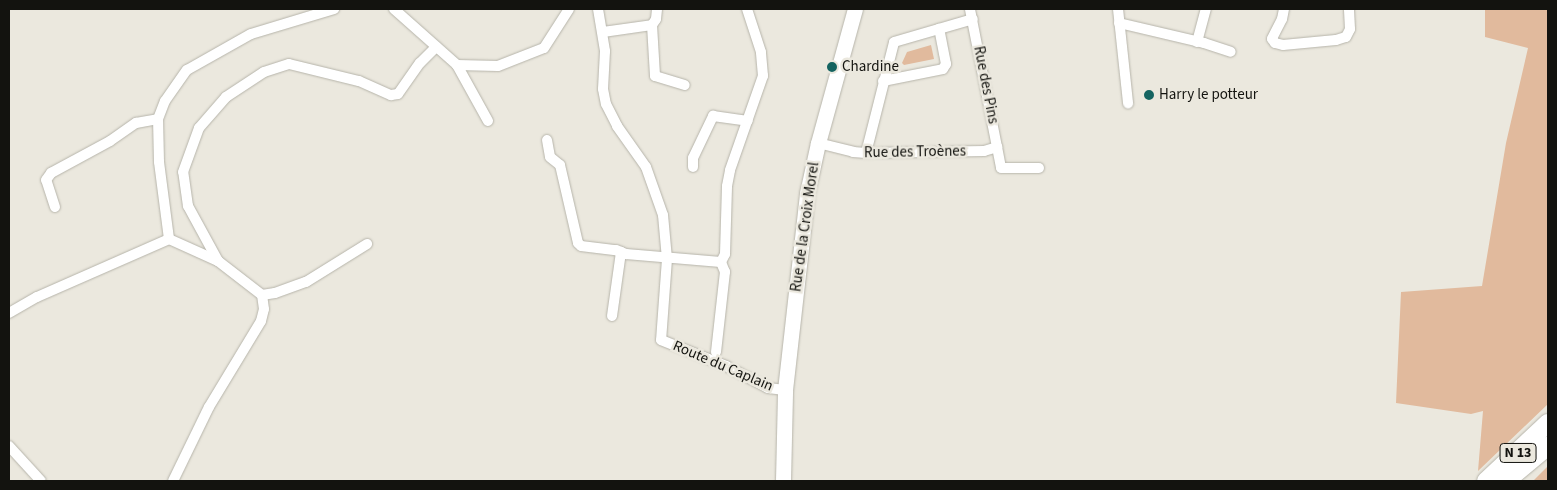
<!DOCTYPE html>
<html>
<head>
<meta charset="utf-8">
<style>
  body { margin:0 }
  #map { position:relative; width:1557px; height:490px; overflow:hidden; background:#ebe8de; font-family:"Source Sans 3",sans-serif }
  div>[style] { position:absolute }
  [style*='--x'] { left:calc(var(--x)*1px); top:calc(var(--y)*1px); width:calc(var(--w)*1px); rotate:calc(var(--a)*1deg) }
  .green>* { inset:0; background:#e1ba9d }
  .roads { filter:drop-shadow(0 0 1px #b6b4aa) drop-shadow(0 0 1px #b6b4aa) }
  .minor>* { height:10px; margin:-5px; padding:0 5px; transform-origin:5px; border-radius:5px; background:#fff }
  .secondary>* { height:15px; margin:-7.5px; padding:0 7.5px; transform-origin:7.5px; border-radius:7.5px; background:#fff }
  .trunk>* { height:18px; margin:-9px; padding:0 9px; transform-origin:9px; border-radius:9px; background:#fff }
  .dots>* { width:14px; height:14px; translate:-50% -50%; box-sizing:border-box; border:2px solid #ebe8de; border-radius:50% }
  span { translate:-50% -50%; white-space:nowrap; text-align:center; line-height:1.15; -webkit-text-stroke:5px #ebe8de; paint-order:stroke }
  .shield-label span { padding:1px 4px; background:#ebe8de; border:1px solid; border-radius:4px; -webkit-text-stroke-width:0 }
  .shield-label { font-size:14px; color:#13130f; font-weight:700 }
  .poi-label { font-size:15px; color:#13130f }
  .left { translate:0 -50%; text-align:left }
  .street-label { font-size:15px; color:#13130f }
  .frame { position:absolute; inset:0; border:10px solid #13130f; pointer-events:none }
</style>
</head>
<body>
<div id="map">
  <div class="green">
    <i style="clip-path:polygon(1485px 9px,1548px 9px,1548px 404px,1478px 471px,1483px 411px,1471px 414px,1396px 403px,1401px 292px,1482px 286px,1506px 143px,1528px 48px,1485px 37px)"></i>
    <i style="clip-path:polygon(931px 45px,934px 59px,904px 65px,902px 63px,907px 52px)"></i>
    <i style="clip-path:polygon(1548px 466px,1548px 481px,1533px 481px)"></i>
  </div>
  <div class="roads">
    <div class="minor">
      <i style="--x:394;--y:9;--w:84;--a:41.6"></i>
      <i style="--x:457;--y:65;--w:64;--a:61"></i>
      <i style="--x:598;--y:9;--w:43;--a:80.5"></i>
      <i style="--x:605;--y:51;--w:38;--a:93"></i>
      <i style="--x:603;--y:89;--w:15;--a:79"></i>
      <i style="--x:606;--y:104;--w:25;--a:63"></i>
      <i style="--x:617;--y:126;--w:50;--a:54.7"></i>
      <i style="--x:646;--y:167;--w:51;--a:70.5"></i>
      <i style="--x:663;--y:215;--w:44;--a:84.8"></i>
      <i style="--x:667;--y:259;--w:81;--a:94.2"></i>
      <i style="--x:661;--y:340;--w:70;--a:21.8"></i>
      <i style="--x:726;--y:366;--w:47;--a:27.6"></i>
      <i style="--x:768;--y:388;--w:17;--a:7"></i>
      <i style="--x:1118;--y:9;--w:95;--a:83.9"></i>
      <i style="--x:1284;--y:9;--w:10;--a:101"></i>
      <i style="--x:1282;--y:19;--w:22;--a:117"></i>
      <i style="--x:1272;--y:39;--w:5;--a:53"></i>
      <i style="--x:1275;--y:43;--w:8;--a:14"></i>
      <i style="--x:1283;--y:45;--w:53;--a:-5.4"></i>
      <i style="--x:1336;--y:40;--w:10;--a:-17"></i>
      <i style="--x:1346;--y:37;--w:9;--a:-63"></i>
      <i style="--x:1350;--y:29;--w:20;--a:-93"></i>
      <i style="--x:1119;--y:23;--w:87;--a:13.2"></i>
      <i style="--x:1204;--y:43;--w:28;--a:18"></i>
      <i style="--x:652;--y:25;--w:51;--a:86.6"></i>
      <i style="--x:655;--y:76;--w:31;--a:17"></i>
      <i style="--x:603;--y:32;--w:49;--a:-8.1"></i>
      <i style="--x:652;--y:25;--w:7;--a:-56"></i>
      <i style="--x:656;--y:19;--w:10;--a:-84"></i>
      <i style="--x:1197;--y:42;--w:34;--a:-75"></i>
      <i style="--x:457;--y:65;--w:41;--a:1.4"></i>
      <i style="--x:498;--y:66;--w:49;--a:-21.4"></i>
      <i style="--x:544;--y:48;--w:46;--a:-57.3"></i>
      <i style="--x:883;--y:81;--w:61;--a:-11.3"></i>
      <i style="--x:943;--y:69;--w:6;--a:-59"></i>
      <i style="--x:946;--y:64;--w:36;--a:-101"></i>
      <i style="--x:547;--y:140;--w:17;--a:80"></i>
      <i style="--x:550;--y:157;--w:13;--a:39"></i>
      <i style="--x:560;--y:165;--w:80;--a:77"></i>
      <i style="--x:578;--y:243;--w:4;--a:45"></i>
      <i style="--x:581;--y:246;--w:35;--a:7"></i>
      <i style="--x:616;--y:250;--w:11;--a:22"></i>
      <i style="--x:626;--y:254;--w:95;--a:4.8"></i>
      <i style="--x:721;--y:262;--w:9;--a:-63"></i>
      <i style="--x:725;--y:254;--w:68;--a:-88.3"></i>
      <i style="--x:727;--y:186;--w:16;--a:-79"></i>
      <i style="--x:730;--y:170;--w:100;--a:-70.7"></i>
      <i style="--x:763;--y:76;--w:24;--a:-95"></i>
      <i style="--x:761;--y:52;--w:45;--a:-108"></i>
      <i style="--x:818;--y:143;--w:36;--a:14"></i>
      <i style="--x:853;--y:152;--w:13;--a:4"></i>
      <i style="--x:866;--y:153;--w:118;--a:-1"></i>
      <i style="--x:984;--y:151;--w:14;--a:-17"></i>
      <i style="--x:997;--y:147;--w:141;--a:-101.1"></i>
      <i style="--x:997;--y:147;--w:21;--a:79"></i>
      <i style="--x:1001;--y:168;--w:38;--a:0"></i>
      <i style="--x:866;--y:153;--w:114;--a:-75.8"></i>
      <i style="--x:894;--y:42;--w:82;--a:-16.2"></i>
      <i style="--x:693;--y:167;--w:9;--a:-90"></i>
      <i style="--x:693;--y:158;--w:47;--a:-64.5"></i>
      <i style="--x:713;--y:116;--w:35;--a:8"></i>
      <i style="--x:55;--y:207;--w:28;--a:-108"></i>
      <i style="--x:46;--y:180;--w:9;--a:-54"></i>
      <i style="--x:51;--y:173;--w:67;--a:-28.5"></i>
      <i style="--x:110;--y:141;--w:32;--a:-35"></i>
      <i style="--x:136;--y:123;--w:22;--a:-10"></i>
      <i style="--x:169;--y:239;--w:54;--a:24.2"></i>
      <i style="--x:262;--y:295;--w:13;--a:-9"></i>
      <i style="--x:275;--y:293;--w:33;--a:-20"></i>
      <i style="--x:306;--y:282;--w:72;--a:-31.9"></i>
      <i style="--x:9;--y:313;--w:32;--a:-30"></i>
      <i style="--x:37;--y:297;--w:144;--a:-23.7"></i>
      <i style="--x:169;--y:239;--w:78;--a:-97.4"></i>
      <i style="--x:159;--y:162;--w:43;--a:-91.3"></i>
      <i style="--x:158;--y:119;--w:19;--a:-69"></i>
      <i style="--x:165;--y:101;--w:38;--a:-55"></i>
      <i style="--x:187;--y:70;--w:73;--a:-29.4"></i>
      <i style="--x:251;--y:34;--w:87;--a:-16.8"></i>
      <i style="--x:612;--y:316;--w:65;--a:-82"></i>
      <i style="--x:716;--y:352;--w:81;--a:-83.6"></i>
      <i style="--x:725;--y:272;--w:11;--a:-112"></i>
      <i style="--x:9;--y:446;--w:47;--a:47.6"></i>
      <i style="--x:173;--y:481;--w:82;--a:-64.1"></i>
      <i style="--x:209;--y:407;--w:100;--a:-58.8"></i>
      <i style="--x:261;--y:321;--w:12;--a:-76"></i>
      <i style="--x:264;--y:309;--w:14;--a:-98"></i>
      <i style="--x:262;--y:295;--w:56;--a:-142.3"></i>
      <i style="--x:218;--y:261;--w:63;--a:-118.6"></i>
      <i style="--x:188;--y:206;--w:34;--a:-98"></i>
      <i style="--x:183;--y:172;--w:47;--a:-70"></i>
      <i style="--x:199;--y:128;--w:41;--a:-48.9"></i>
      <i style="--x:226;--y:97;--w:45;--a:-33.3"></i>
      <i style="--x:264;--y:72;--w:26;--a:-18"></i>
      <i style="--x:289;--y:64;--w:72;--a:13.7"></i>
      <i style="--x:359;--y:81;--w:35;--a:24"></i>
      <i style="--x:391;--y:95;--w:7;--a:-8"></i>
      <i style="--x:398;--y:94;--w:38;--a:-55"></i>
      <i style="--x:420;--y:63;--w:23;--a:-45"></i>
    </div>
    <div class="secondary">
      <i style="--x:783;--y:481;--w:91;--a:-88.7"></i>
      <i style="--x:785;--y:390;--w:198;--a:-83.6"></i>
      <i style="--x:807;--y:193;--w:51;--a:-77.6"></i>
      <i style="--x:818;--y:143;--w:139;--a:-74.6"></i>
    </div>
    <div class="trunk">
      <i style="--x:1486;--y:481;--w:85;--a:-43.1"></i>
      <i style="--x:1506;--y:481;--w:55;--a:-39.8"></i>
    </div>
  </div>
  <div class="dots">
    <i style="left:832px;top:67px;background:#156461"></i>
    <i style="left:1149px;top:95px;background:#156461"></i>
  </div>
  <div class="shield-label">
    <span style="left:1518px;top:453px">N 13</span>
  </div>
  <div class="poi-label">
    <span class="left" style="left:842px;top:67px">Chardine</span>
    <span class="left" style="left:1159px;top:95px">Harry le potteur</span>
  </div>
  <div class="street-label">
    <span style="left:986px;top:85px;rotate:79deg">Rue des Pins</span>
    <span style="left:915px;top:152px;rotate:-1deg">Rue des Troènes</span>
    <span style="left:805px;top:227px;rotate:-82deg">Rue de la Croix Morel</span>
    <span style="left:723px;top:366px;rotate:23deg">Route du Caplain</span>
  </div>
  <div class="frame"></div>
</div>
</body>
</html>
